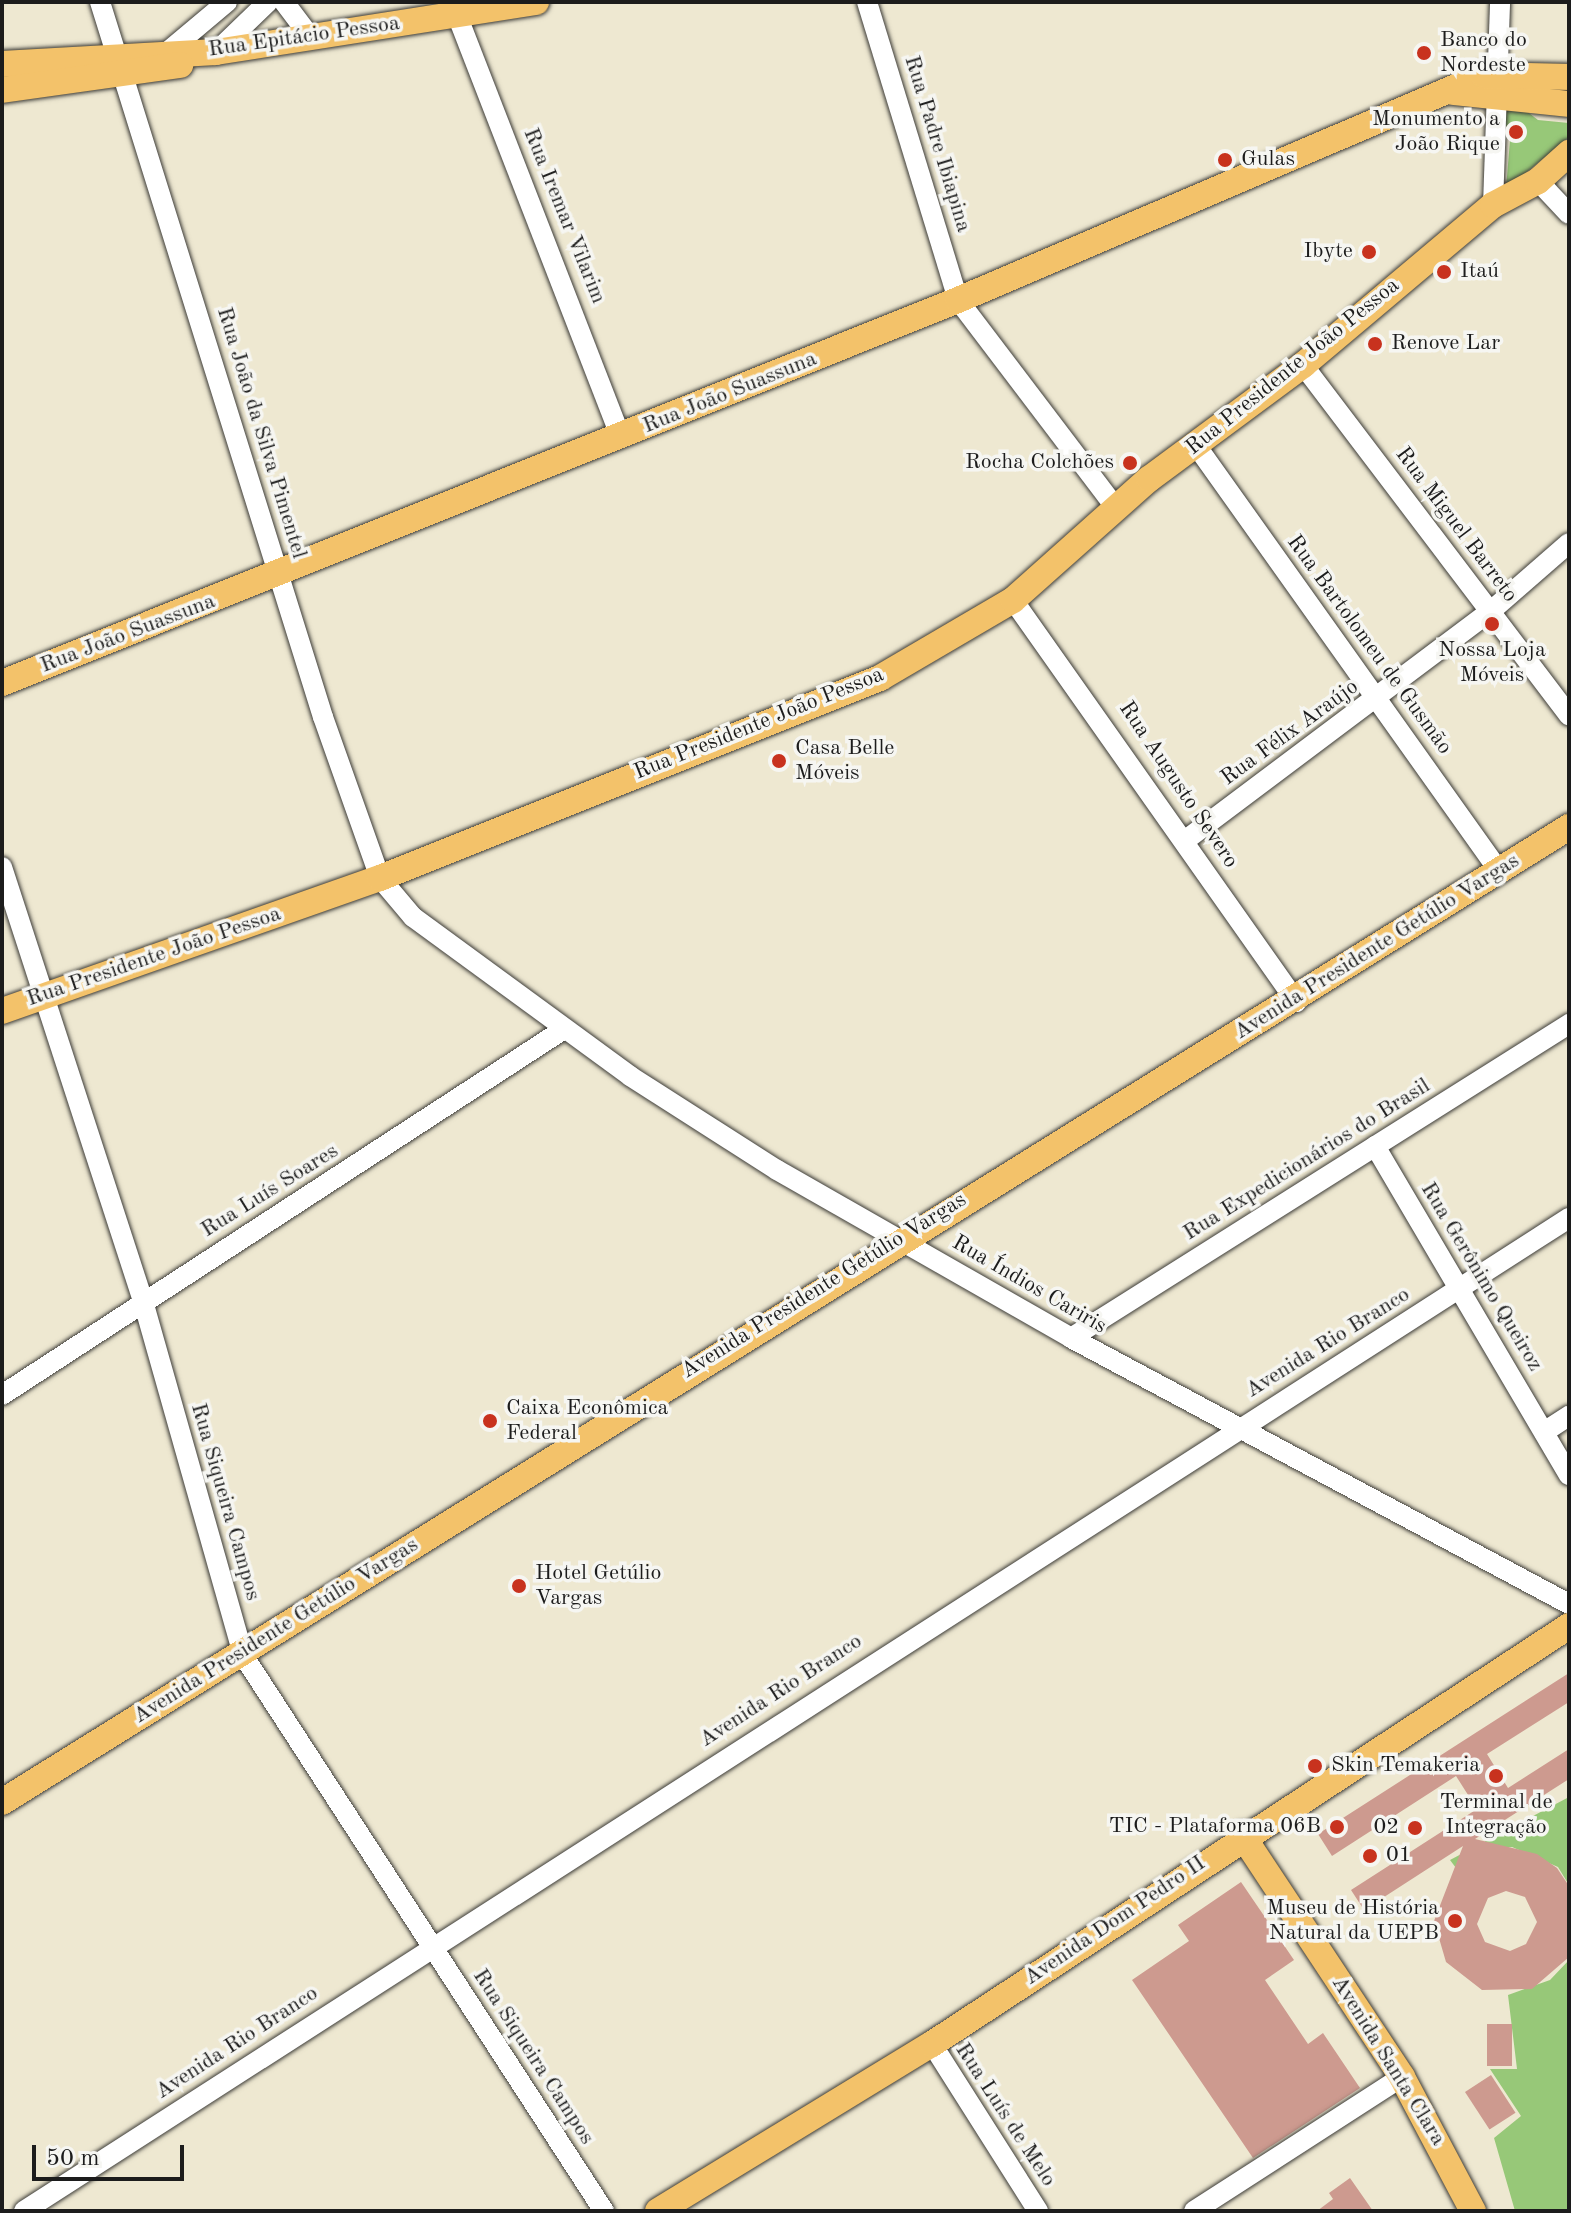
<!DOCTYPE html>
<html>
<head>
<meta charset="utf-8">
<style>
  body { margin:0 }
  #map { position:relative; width:1571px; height:2213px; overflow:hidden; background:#eee8d1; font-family:"Old Standard TT",serif }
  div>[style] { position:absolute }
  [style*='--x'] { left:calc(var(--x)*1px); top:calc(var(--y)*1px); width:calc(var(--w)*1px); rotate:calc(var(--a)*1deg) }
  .green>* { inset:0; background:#97c878 }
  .building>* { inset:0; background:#cd9a8f; transform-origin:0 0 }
  .roads { filter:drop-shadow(0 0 2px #3c3b37) drop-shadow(0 0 2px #3c3b37) }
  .minor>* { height:20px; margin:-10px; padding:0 10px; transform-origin:10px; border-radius:10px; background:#fff }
  .major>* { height:26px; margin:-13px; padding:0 13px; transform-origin:13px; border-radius:13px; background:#f3c26a }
  .dots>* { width:22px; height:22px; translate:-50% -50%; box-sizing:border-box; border:4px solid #f6f6f2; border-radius:50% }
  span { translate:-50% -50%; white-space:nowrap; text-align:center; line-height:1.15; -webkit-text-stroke:7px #f6f6f2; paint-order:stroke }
  .street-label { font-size:22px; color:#1c1c1c }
  .poi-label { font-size:22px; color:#1c1c1c }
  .left { translate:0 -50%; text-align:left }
  .right { translate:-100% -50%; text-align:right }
  .frame { position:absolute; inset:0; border:4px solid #1c1c1c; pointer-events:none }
  .scale { position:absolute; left:32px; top:2145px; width:152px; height:36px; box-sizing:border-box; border:4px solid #1c1c1c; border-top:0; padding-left:10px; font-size:24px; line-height:28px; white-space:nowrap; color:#1c1c1c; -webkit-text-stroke:6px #f6f6f2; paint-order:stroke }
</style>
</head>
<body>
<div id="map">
  <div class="green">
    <i style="clip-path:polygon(1517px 104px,1538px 120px,1569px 123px,1569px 137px,1506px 189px,1510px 140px,1502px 113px)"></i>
    <i style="clip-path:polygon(1569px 1797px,1569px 1885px,1558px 1867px,1512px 1847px,1486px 1850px,1456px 1868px,1450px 1860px)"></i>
    <i style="clip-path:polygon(1569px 1960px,1569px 2211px,1515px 2211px,1494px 2138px,1521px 2116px,1490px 2069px,1517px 2069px,1508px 1995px,1550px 1980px)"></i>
  </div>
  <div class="building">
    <i style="clip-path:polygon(evenodd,1569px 1673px,1569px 1702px,1487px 1754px,1508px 1788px,1569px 1749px,1569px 1779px,1475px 1839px,1537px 1854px,1557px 1868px,1569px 1886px,1569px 1957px,1532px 1989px,1482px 1990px,1446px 1962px,1434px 1921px,1463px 1846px,1364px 1910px,1351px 1890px,1477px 1809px,1456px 1776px,1332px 1856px,1318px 1834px,1569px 1673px,1506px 1891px,1525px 1897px,1537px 1922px,1526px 1944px,1510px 1951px,1485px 1942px,1477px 1924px,1488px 1898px,1506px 1891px)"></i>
    <i style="clip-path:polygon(1241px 1882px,1294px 1960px,1265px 1980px,1308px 2044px,1323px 2033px,1360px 2088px,1253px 2158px,1132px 1980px,1189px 1941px,1178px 1925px)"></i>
    <i style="left:1487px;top:2024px;width:25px;height:42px"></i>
    <i style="left:1491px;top:2075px;width:45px;height:31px;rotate:57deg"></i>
    <i style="clip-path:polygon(1350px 2178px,1373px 2211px,1317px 2211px,1333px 2199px,1329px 2193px)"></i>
  </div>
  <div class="roads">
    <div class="minor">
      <i style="--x:100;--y:2;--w:749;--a:72.68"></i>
      <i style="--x:323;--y:717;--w:171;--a:70.5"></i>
      <i style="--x:380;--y:878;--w:51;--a:49.8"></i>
      <i style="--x:413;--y:917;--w:269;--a:36.2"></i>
      <i style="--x:630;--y:1076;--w:174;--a:32.6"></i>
      <i style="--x:777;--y:1170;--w:339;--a:29.7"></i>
      <i style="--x:1071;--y:1338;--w:565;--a:28.11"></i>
      <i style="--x:284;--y:2;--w:41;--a:52.9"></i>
      <i style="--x:867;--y:2;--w:312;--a:73"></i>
      <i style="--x:958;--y:300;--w:260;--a:52.8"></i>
      <i style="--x:457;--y:15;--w:453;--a:68.8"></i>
      <i style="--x:216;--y:52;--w:72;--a:-43.9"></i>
      <i style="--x:165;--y:54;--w:81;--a:-40"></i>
      <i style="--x:1538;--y:181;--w:45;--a:46.8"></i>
      <i style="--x:1493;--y:205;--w:203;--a:-88"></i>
      <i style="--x:1303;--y:365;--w:440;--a:52.8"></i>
      <i style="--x:1198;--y:448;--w:519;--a:54.56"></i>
      <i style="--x:1013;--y:600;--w:492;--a:54.8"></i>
      <i style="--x:1187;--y:839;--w:380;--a:-36.9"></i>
      <i style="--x:1491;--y:611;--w:103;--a:-41.1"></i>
      <i style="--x:2;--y:867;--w:456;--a:72"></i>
      <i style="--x:143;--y:1301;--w:368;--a:74.2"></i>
      <i style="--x:243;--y:1655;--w:663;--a:57.01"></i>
      <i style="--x:1375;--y:1146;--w:382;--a:59.5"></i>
      <i style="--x:1071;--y:1338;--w:589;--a:-32.23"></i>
      <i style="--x:2;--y:1395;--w:671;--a:-33.07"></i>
      <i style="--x:1544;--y:1432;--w:30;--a:-33"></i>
      <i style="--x:932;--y:2044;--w:198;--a:57.6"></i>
      <i style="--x:24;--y:2211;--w:1837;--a:-32.73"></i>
      <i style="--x:1194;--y:2211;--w:247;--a:-32.8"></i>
    </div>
    <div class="major">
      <i style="--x:2;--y:64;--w:214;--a:-3.2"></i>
      <i style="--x:216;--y:52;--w:324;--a:-8.9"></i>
      <i style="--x:2;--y:90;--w:180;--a:-8"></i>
      <i style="--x:1453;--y:92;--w:117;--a:5.9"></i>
      <i style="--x:2;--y:683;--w:1030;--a:-21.83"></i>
      <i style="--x:958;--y:300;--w:572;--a:-23.16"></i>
      <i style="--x:1484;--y:75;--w:85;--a:1.3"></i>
      <i style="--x:2;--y:1011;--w:401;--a:-19.4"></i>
      <i style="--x:380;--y:878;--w:539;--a:-21.8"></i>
      <i style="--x:880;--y:678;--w:154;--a:-30.4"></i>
      <i style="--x:1013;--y:600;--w:182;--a:-41.7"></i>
      <i style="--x:1149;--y:479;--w:192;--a:-36.5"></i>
      <i style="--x:1303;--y:365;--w:248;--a:-40.1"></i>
      <i style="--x:1493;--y:205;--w:51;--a:-28.1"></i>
      <i style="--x:1538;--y:181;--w:42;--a:-42.1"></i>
      <i style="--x:2;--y:1802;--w:1846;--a:-31.89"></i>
      <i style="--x:1242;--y:1835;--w:290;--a:56.5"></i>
      <i style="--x:1402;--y:2077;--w:152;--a:62.1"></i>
      <i style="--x:658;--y:2211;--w:321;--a:-31.4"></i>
      <i style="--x:932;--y:2044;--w:762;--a:-33.27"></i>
    </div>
  </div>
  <div class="dots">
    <i style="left:1424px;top:53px;background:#c8321e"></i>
    <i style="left:1516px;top:132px;background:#c8321e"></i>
    <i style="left:1225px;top:160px;background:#c8321e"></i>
    <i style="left:1369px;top:252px;background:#c8321e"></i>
    <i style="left:1444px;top:272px;background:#c8321e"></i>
    <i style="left:1375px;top:344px;background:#c8321e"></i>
    <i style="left:1130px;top:463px;background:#c8321e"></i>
    <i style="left:1492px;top:624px;background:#c8321e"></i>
    <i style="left:779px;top:761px;background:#c8321e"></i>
    <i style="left:490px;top:1421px;background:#c8321e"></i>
    <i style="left:519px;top:1586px;background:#c8321e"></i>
    <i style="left:1315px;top:1766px;background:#c8321e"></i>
    <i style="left:1496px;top:1776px;background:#c8321e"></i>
    <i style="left:1337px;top:1827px;background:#c8321e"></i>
    <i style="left:1415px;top:1828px;background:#c8321e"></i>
    <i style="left:1370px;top:1856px;background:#c8321e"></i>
    <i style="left:1455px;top:1921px;background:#c8321e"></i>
  </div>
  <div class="street-label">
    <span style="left:304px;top:37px;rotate:-8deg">Rua Epitácio Pessoa</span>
    <span style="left:937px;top:144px;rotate:73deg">Rua Padre Ibiapina</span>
    <span style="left:564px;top:216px;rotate:68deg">Rua Iremar Vilarim</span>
    <span style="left:1293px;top:367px;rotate:-39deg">Rua Presidente João Pessoa</span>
    <span style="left:730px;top:393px;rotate:-22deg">Rua João Suassuna</span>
    <span style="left:261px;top:433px;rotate:73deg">Rua João da Silva Pimentel</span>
    <span style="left:1456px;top:525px;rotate:53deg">Rua Miguel Barreto</span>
    <span style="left:128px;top:634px;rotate:-21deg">Rua João Suassuna</span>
    <span style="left:1369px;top:645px;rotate:54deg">Rua Bartolomeu de Gusmão</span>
    <span style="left:759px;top:724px;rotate:-22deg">Rua Presidente João Pessoa</span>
    <span style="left:1290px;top:733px;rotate:-36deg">Rua Félix Araújo</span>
    <span style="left:1178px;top:785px;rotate:56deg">Rua Augusto Severo</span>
    <span style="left:1377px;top:947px;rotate:-32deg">Avenida Presidente Getúlio Vargas</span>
    <span style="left:154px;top:957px;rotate:-19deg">Rua Presidente João Pessoa</span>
    <span style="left:1307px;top:1160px;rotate:-32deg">Rua Expedicionários do Brasil</span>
    <span style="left:270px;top:1191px;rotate:-32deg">Rua Luís Soares</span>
    <span style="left:1481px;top:1277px;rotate:59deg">Rua Gerônimo Queiroz</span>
    <span style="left:1029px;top:1285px;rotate:30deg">Rua Índios Cariris</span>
    <span style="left:824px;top:1286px;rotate:-32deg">Avenida Presidente Getúlio Vargas</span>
    <span style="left:1328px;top:1343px;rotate:-32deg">Avenida Rio Branco</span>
    <span style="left:225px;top:1502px;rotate:74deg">Rua Siqueira Campos</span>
    <span style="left:276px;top:1631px;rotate:-32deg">Avenida Presidente Getúlio Vargas</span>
    <span style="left:781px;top:1691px;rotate:-33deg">Avenida Rio Branco</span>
    <span style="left:1115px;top:1921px;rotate:-34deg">Avenida Dom Pedro II</span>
    <span style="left:237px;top:2043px;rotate:-33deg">Avenida Rio Branco</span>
    <span style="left:533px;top:2057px;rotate:57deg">Rua Siqueira Campos</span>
    <span style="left:1388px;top:2061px;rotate:58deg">Avenida Santa Clara</span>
    <span style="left:1005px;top:2115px;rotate:57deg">Rua Luís de Melo</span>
  </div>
  <div class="poi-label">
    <span class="left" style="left:1440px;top:53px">Banco do<br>Nordeste</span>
    <span class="right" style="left:1500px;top:132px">Monumento a<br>João Rique</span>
    <span class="left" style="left:1241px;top:160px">Gulas</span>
    <span class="right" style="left:1353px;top:252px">Ibyte</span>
    <span class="left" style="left:1460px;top:272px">Itaú</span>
    <span class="left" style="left:1391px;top:344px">Renove Lar</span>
    <span class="right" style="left:1114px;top:463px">Rocha Colchões</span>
    <span style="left:1492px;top:663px">Nossa Loja<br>Móveis</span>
    <span class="left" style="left:795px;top:761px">Casa Belle<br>Móveis</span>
    <span class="left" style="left:506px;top:1421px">Caixa Econômica<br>Federal</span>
    <span class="left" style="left:535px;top:1586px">Hotel Getúlio<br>Vargas</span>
    <span class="left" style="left:1331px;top:1766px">Skin Temakeria</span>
    <span style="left:1496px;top:1815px">Terminal de<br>Integração</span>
    <span class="right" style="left:1321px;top:1827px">TIC - Plataforma 06B</span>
    <span class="right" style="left:1399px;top:1828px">02</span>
    <span class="left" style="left:1386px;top:1856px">01</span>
    <span class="right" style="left:1439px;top:1921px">Museu de História<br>Natural da UEPB</span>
  </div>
  <div class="frame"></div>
  <div class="scale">50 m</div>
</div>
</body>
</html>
